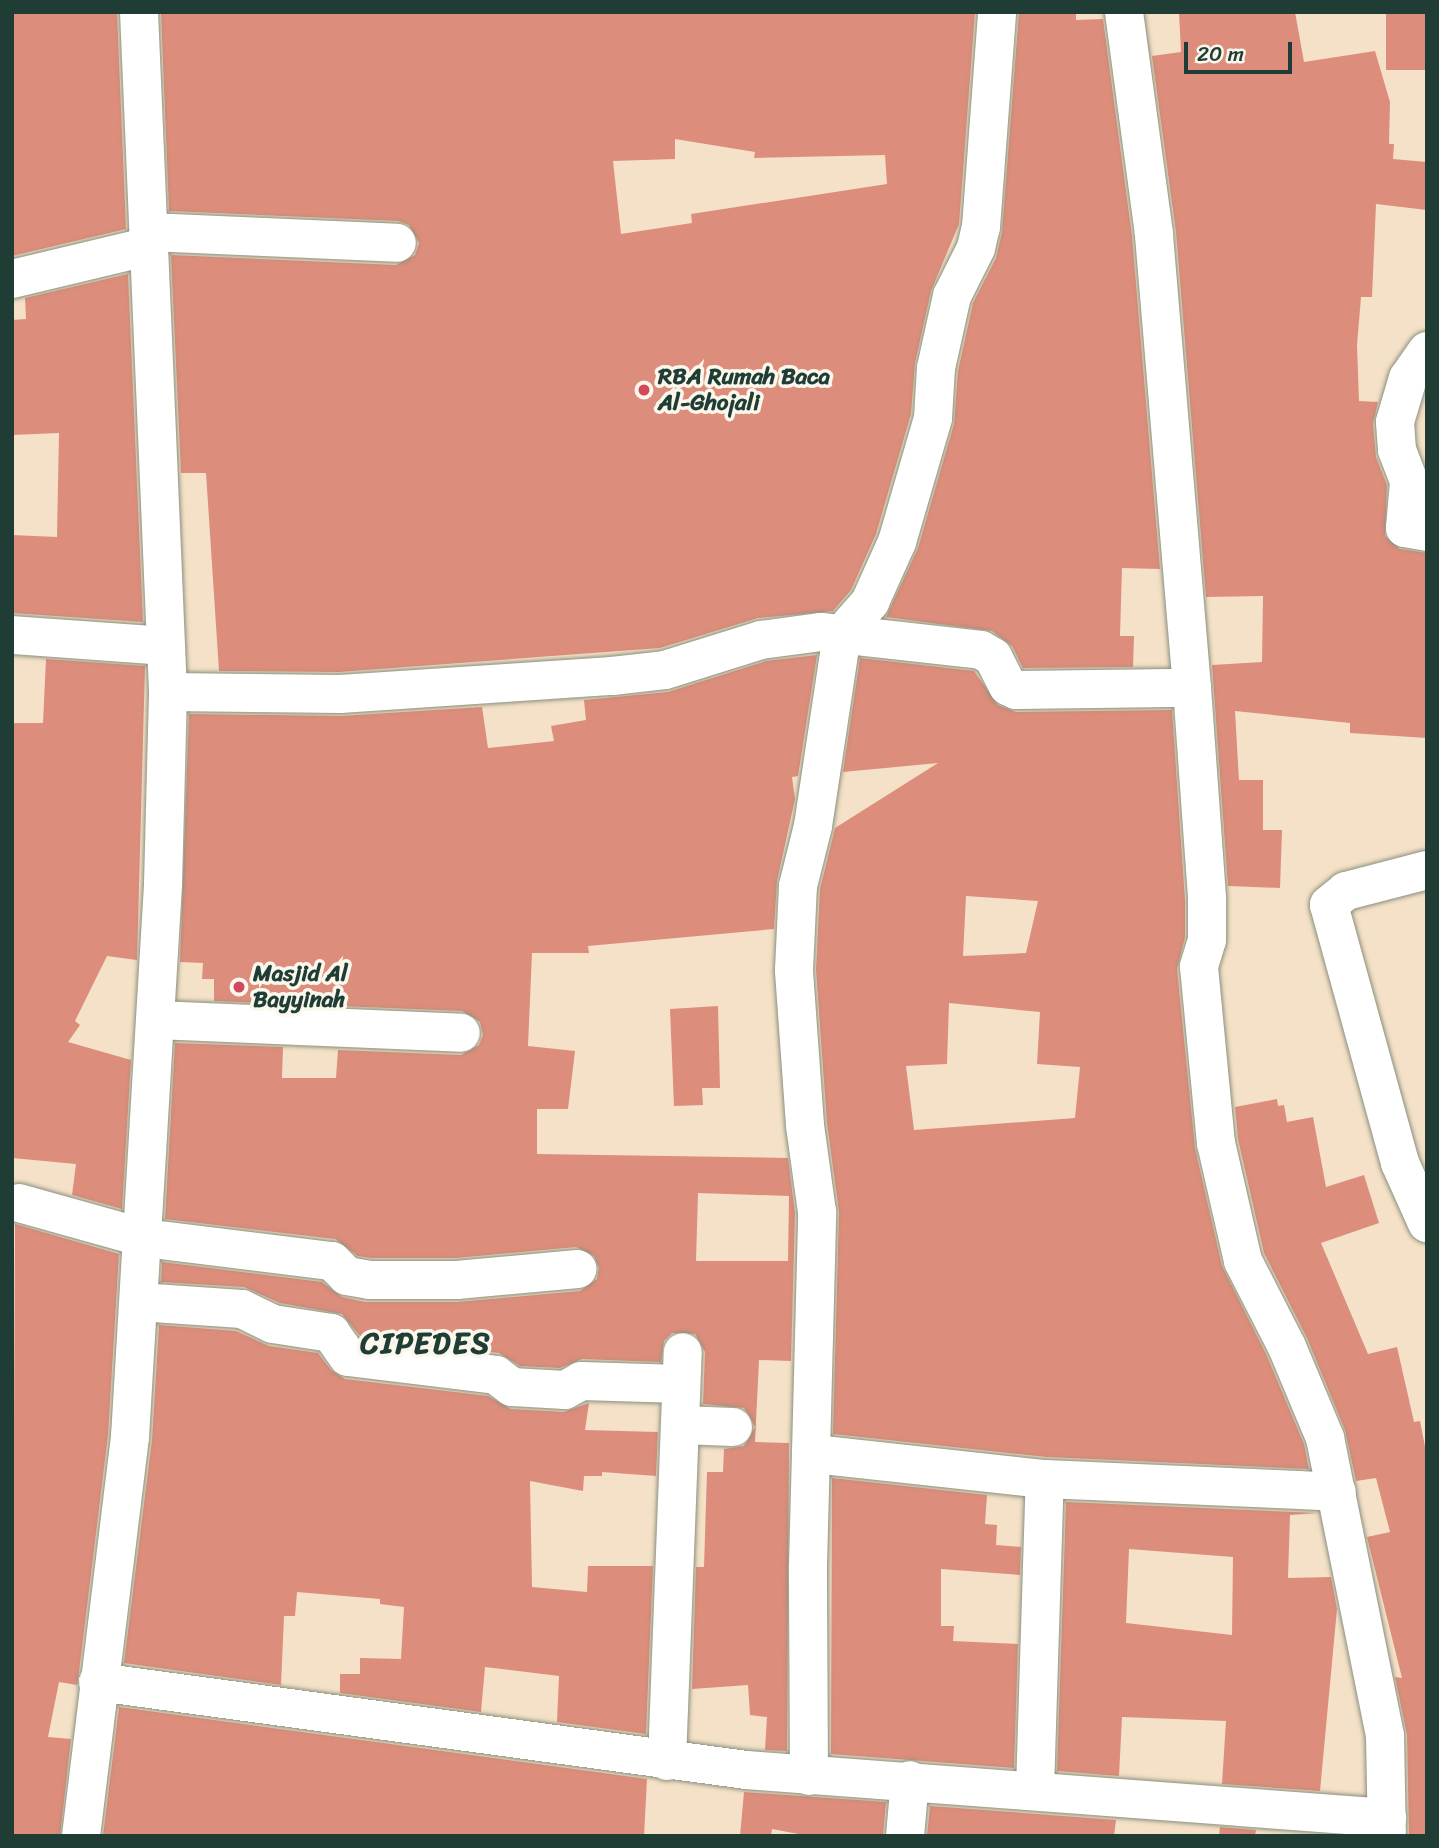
<!DOCTYPE html>
<html>
<head>
<meta charset="utf-8">
<style>
  body { margin:0 }
  #map { position:relative; width:1439px; height:1848px; overflow:hidden; background:#f4e1c7; font-family:Sriracha,sans-serif }
  div>[style] { position:absolute }
  [style*='--x'] { left:calc(var(--x)*1px); top:calc(var(--y)*1px); width:calc(var(--w)*1px); rotate:calc(var(--a)*1deg) }
  .building>* { inset:0; background:#dd8d7b; transform-origin:0 0 }
  .roads { filter:drop-shadow(0 0 2px #8a8f7e) drop-shadow(0 0 2px #8a8f7e) }
  .minor>* { height:38px; margin:-19px; padding:0 19px; transform-origin:19px; border-radius:19px; background:#fff }
  .dots>* { width:19px; height:19px; translate:-50% -50%; box-sizing:border-box; border:4px solid #fbf7ec; border-radius:50% }
  span { translate:-50% -50%; white-space:nowrap; text-align:center; line-height:1.15; -webkit-text-stroke:7px #fbf7ec; paint-order:stroke }
  .poi-label { font-size:23px; color:#1f3d34; font-weight:700 }
  .left { translate:0 -50%; text-align:left }
  .district-label { font-size:30px; color:#1f3d34; font-weight:700; letter-spacing:2px }
  .frame { position:absolute; inset:0; border:14px solid #1f3d34; pointer-events:none }
  .scale { position:absolute; left:1184px; top:42px; width:108px; height:32px; box-sizing:border-box; border:4px solid #1f3d34; border-top:0; padding-left:9px; font-size:21px; line-height:24px; white-space:nowrap; color:#1f3d34; -webkit-text-stroke:5px #fbf7ec; paint-order:stroke }
</style>
</head>
<body>
<div id="map">
  <div class="building">
    <i style="clip-path:polygon(12px 12px,117px 12px,126px 229px,12px 256px)"></i>
    <i style="clip-path:polygon(evenodd,161px 12px,975px 12px,959px 224px,931px 291px,915px 363px,911px 414px,876px 534px,851px 590px,833px 611px,758px 618px,660px 648px,339px 672px,219px 671px,206px 473px,181px 473px,171px 255px,396px 265px,415px 255px,419px 243px,409px 225px,398px 221px,169px 211px,161px 12px,675px 139px,755px 152px,754px 158px,885px 155px,887px 184px,691px 214px,692px 223px,621px 234px,613px 161px,675px 159px,675px 139px)"></i>
    <i style="clip-path:polygon(1019px 12px,1076px 12px,1076px 20px,1103px 19px,1132px 236px,1160px 569px,1122px 568px,1120px 636px,1134px 636px,1133px 667px,1023px 668px,1012px 646px,992px 631px,886px 617px,918px 548px,954px 424px,958px 371px,973px 303px,996px 258px,1002px 232px)"></i>
    <i style="clip-path:polygon(1179px 12px,1295px 12px,1304px 62px,1375px 51px,1390px 102px,1389px 144px,1394px 144px,1393px 159px,1427px 162px,1427px 210px,1376px 204px,1372px 297px,1361px 297px,1357px 345px,1359px 401px,1378px 402px,1373px 424px,1376px 457px,1387px 485px,1385px 536px,1400px 549px,1427px 553px,1427px 738px,1350px 733px,1350px 723px,1235px 711px,1239px 780px,1263px 780px,1263px 830px,1282px 830px,1280px 888px,1228px 886px,1212px 665px,1262px 662px,1263px 596px,1206px 597px,1176px 232px,1152px 56px,1181px 52px)"></i>
    <i style="left:1386px;top:12px;width:39px;height:58px"></i>
    <i style="clip-path:polygon(128px 274px,143px 622px,12px 613px,12px 535px,57px 537px,59px 433px,12px 435px,12px 320px,26px 319px,25px 298px)"></i>
    <i style="clip-path:polygon(evenodd,817px 655px,798px 776px,792px 777px,795px 799px,777px 881px,774px 929px,588px 946px,589px 953px,532px 953px,528px 1046px,575px 1051px,568px 1109px,537px 1109px,537px 1154px,788px 1158px,795px 1213px,791px 1361px,759px 1360px,755px 1442px,789px 1443px,787px 1751px,765px 1750px,767px 1717px,750px 1715px,748px 1685px,692px 1689px,696px 1567px,704px 1567px,707px 1472px,723px 1472px,724px 1449px,744px 1446px,755px 1427px,744px 1408px,703px 1404px,705px 1352px,695px 1334px,672px 1333px,664px 1341px,661px 1362px,582px 1359px,560px 1368px,520px 1366px,499px 1353px,360px 1336px,342px 1314px,280px 1303px,244px 1287px,161px 1282px,162px 1262px,322px 1282px,342px 1297px,365px 1302px,457px 1302px,580px 1291px,597px 1279px,599px 1268px,594px 1256px,576px 1247px,456px 1258px,371px 1258px,358px 1256px,335px 1239px,165px 1219px,175px 1043px,283px 1047px,282px 1078px,336px 1078px,338px 1050px,461px 1055px,479px 1045px,483px 1035px,480px 1022px,462px 1011px,214px 1001px,214px 979px,202px 979px,203px 963px,180px 962px,189px 714px,341px 716px,482px 707px,488px 748px,554px 741px,551px 726px,586px 720px,584px 700px,668px 692px,766px 661px,817px 655px,698px 1193px,789px 1196px,788px 1261px,696px 1261px,698px 1193px)"></i>
    <i style="clip-path:polygon(evenodd,860px 658px,974px 671px,998px 705px,1016px 712px,1172px 710px,1185px 900px,1185px 937px,1177px 969px,1195px 1148px,1222px 1266px,1267px 1356px,1304px 1444px,1309px 1469px,1047px 1457px,833px 1434px,839px 1212px,827px 1123px,816px 970px,820px 889px,835px 828px,938px 763px,843px 772px,860px 658px,966px 896px,1038px 901px,1026px 953px,963px 956px,966px 896px,860px 658px,949px 1003px,1040px 1012px,1037px 1064px,1080px 1067px,1075px 1118px,914px 1130px,906px 1066px,947px 1064px,949px 1003px)"></i>
    <i style="clip-path:polygon(46px 659px,145px 666px,137px 960px,107px 956px,75px 1021px,80px 1025px,68px 1042px,131px 1060px,122px 1209px,72px 1195px,76px 1164px,12px 1158px,12px 723px,43px 723px)"></i>
    <i style="clip-path:polygon(718px 1006px,720px 1088px,702px 1088px,703px 1105px,674px 1106px,670px 1009px)"></i>
    <i style="clip-path:polygon(1277px 1099px,1278px 1106px,1284px 1105px,1287px 1122px,1313px 1117px,1326px 1187px,1364px 1175px,1379px 1223px,1321px 1243px,1368px 1354px,1397px 1347px,1414px 1422px,1420px 1421px,1427px 1457px,1427px 1836px,1409px 1836px,1407px 1735px,1395px 1677px,1402px 1678px,1367px 1537px,1390px 1532px,1376px 1478px,1356px 1481px,1345px 1430px,1307px 1338px,1264px 1253px,1238px 1139px,1235px 1107px)"></i>
    <i style="clip-path:polygon(15px 1224px,119px 1254px,108px 1435px,79px 1672px,77px 1685px,59px 1682px,48px 1737px,71px 1739px,60px 1836px,12px 1836px)"></i>
    <i style="clip-path:polygon(159px 1325px,236px 1331px,269px 1346px,318px 1353px,331px 1370px,345px 1379px,488px 1396px,511px 1409px,564px 1412px,589px 1403px,585px 1430px,658px 1432px,656px 1476px,602px 1472px,602px 1476px,584px 1476px,583px 1491px,530px 1481px,532px 1587px,587px 1592px,588px 1566px,653px 1566px,646px 1734px,557px 1722px,559px 1676px,485px 1667px,481px 1712px,340px 1693px,340px 1674px,360px 1674px,360px 1658px,401px 1659px,404px 1607px,380px 1604px,380px 1599px,297px 1592px,295px 1616px,284px 1616px,281px 1685px,124px 1663px,152px 1440px)"></i>
    <i style="clip-path:polygon(832px 1478px,987px 1495px,985px 1524px,997px 1525px,996px 1545px,1021px 1547px,1020px 1575px,941px 1569px,941px 1626px,954px 1626px,953px 1641px,1018px 1644px,1014px 1768px,831px 1754px)"></i>
    <i style="clip-path:polygon(evenodd,1066px 1502px,1317px 1513px,1290px 1515px,1288px 1578px,1331px 1577px,1337px 1609px,1320px 1791px,1222px 1784px,1226px 1721px,1122px 1717px,1119px 1776px,1057px 1771px,1066px 1502px,1129px 1549px,1233px 1557px,1232px 1635px,1126px 1623px,1129px 1549px)"></i>
    <i style="clip-path:polygon(119px 1707px,647px 1779px,644px 1836px,103px 1836px)"></i>
    <i style="clip-path:polygon(744px 1792px,886px 1802px,883px 1836px,809px 1836px,772px 1829px,771px 1836px,740px 1836px)"></i>
    <i style="clip-path:polygon(930px 1806px,1116px 1820px,1114px 1836px,927px 1836px)"></i>
    <i style="clip-path:polygon(1220px 1827px,1256px 1830px,1255px 1836px,1219px 1836px)"></i>
  </div>
  <div class="roads">
    <div class="minor">
      <i style="--x:149;--y:232;--w:248;--a:2.5"></i>
      <i style="--x:12;--y:279;--w:142;--a:-13.4"></i>
      <i style="--x:1427;--y:351;--w:33;--a:125"></i>
      <i style="--x:1408;--y:378;--w:46;--a:106.5"></i>
      <i style="--x:1395;--y:422;--w:28;--a:86"></i>
      <i style="--x:1397;--y:450;--w:34;--a:69"></i>
      <i style="--x:1409;--y:482;--w:46;--a:95"></i>
      <i style="--x:1405;--y:528;--w:22;--a:10"></i>
      <i style="--x:12;--y:635;--w:153;--a:4.1"></i>
      <i style="--x:1192;--y:688;--w:212;--a:85.9"></i>
      <i style="--x:1207;--y:899;--w:41;--a:90"></i>
      <i style="--x:1207;--y:940;--w:28;--a:107"></i>
      <i style="--x:1199;--y:967;--w:177;--a:84.5"></i>
      <i style="--x:1216;--y:1143;--w:121;--a:77.1"></i>
      <i style="--x:1243;--y:1261;--w:97;--a:62.9"></i>
      <i style="--x:1287;--y:1347;--w:99;--a:67.3"></i>
      <i style="--x:1325;--y:1438;--w:304;--a:78.6"></i>
      <i style="--x:1385;--y:1736;--w:100;--a:88.9"></i>
      <i style="--x:168;--y:692;--w:172;--a:0.7"></i>
      <i style="--x:340;--y:694;--w:273;--a:-3.8"></i>
      <i style="--x:612;--y:676;--w:53;--a:-6.5"></i>
      <i style="--x:665;--y:670;--w:101;--a:-17.4"></i>
      <i style="--x:761;--y:640;--w:61;--a:-7.6"></i>
      <i style="--x:821;--y:632;--w:161;--a:6.4"></i>
      <i style="--x:981;--y:650;--w:14;--a:30"></i>
      <i style="--x:993;--y:657;--w:33;--a:63"></i>
      <i style="--x:1008;--y:686;--w:9;--a:27"></i>
      <i style="--x:1016;--y:690;--w:176;--a:-0.7"></i>
      <i style="--x:1192;--y:688;--w:456;--a:-94.8"></i>
      <i style="--x:1154;--y:234;--w:224;--a:-97.7"></i>
      <i style="--x:1427;--y:870;--w:84;--a:165.5"></i>
      <i style="--x:1346;--y:891;--w:22;--a:141"></i>
      <i style="--x:1329;--y:905;--w:268;--a:74.6"></i>
      <i style="--x:1400;--y:1163;--w:66;--a:65.8"></i>
      <i style="--x:157;--y:1020;--w:304;--a:2.4"></i>
      <i style="--x:19;--y:1203;--w:130;--a:15.6"></i>
      <i style="--x:144;--y:1238;--w:189;--a:7"></i>
      <i style="--x:332;--y:1261;--w:21;--a:45"></i>
      <i style="--x:347;--y:1276;--w:22;--a:10"></i>
      <i style="--x:369;--y:1280;--w:88;--a:0"></i>
      <i style="--x:457;--y:1280;--w:121;--a:-5.2"></i>
      <i style="--x:139;--y:1302;--w:103;--a:3.9"></i>
      <i style="--x:242;--y:1309;--w:34;--a:26"></i>
      <i style="--x:273;--y:1324;--w:59;--a:8.8"></i>
      <i style="--x:331;--y:1333;--w:29;--a:55"></i>
      <i style="--x:348;--y:1357;--w:149;--a:6.9"></i>
      <i style="--x:496;--y:1375;--w:20;--a:37"></i>
      <i style="--x:512;--y:1387;--w:53;--a:3.2"></i>
      <i style="--x:565;--y:1390;--w:18;--a:-29"></i>
      <i style="--x:581;--y:1381;--w:100;--a:1.7"></i>
      <i style="--x:681;--y:1425;--w:52;--a:2.2"></i>
      <i style="--x:814;--y:1454;--w:232;--a:6.2"></i>
      <i style="--x:1045;--y:1479;--w:292;--a:2.5"></i>
      <i style="--x:98;--y:1682;--w:654;--a:7.73"></i>
      <i style="--x:746;--y:1770;--w:643;--a:4.28"></i>
      <i style="--x:667;--y:1761;--w:409;--a:-87.8"></i>
      <i style="--x:809;--y:1776;--w:210;--a:-90.3"></i>
      <i style="--x:808;--y:1566;--w:354;--a:-88.5"></i>
      <i style="--x:817;--y:1212;--w:88;--a:-97.9"></i>
      <i style="--x:805;--y:1125;--w:155;--a:-94.1"></i>
      <i style="--x:794;--y:970;--w:84;--a:-87.3"></i>
      <i style="--x:798;--y:886;--w:62;--a:-76"></i>
      <i style="--x:813;--y:826;--w:194;--a:-81.4"></i>
      <i style="--x:842;--y:634;--w:43;--a:-48.8"></i>
      <i style="--x:870;--y:602;--w:66;--a:-65.8"></i>
      <i style="--x:897;--y:542;--w:129;--a:-73.8"></i>
      <i style="--x:933;--y:418;--w:50;--a:-86.6"></i>
      <i style="--x:936;--y:368;--w:74;--a:-77.5"></i>
      <i style="--x:952;--y:296;--w:54;--a:-63.4"></i>
      <i style="--x:976;--y:248;--w:22;--a:-77"></i>
      <i style="--x:981;--y:227;--w:216;--a:-85.7"></i>
      <i style="--x:1035;--y:1789;--w:310;--a:-88.2"></i>
      <i style="--x:81;--y:1836;--w:402;--a:-83"></i>
      <i style="--x:130;--y:1437;--w:554;--a:-86.58"></i>
      <i style="--x:163;--y:884;--w:192;--a:-88.5"></i>
      <i style="--x:168;--y:692;--w:681;--a:-92.44"></i>
      <i style="--x:905;--y:1836;--w:56;--a:-84.9"></i>
    </div>
  </div>
  <div class="dots">
    <i style="left:644px;top:390px;background:#d1495b"></i>
    <i style="left:239px;top:987px;background:#d1495b"></i>
  </div>
  <div class="poi-label">
    <span class="left" style="left:658px;top:390px">RBA Rumah Baca<br>Al-Ghojali</span>
    <span class="left" style="left:253px;top:987px">Masjid Al<br>Bayyinah</span>
  </div>
  <div class="district-label">
    <span style="left:426px;top:1343px">CIPEDES</span>
  </div>
  <div class="frame"></div>
  <div class="scale">20 m</div>
</div>
</body>
</html>
